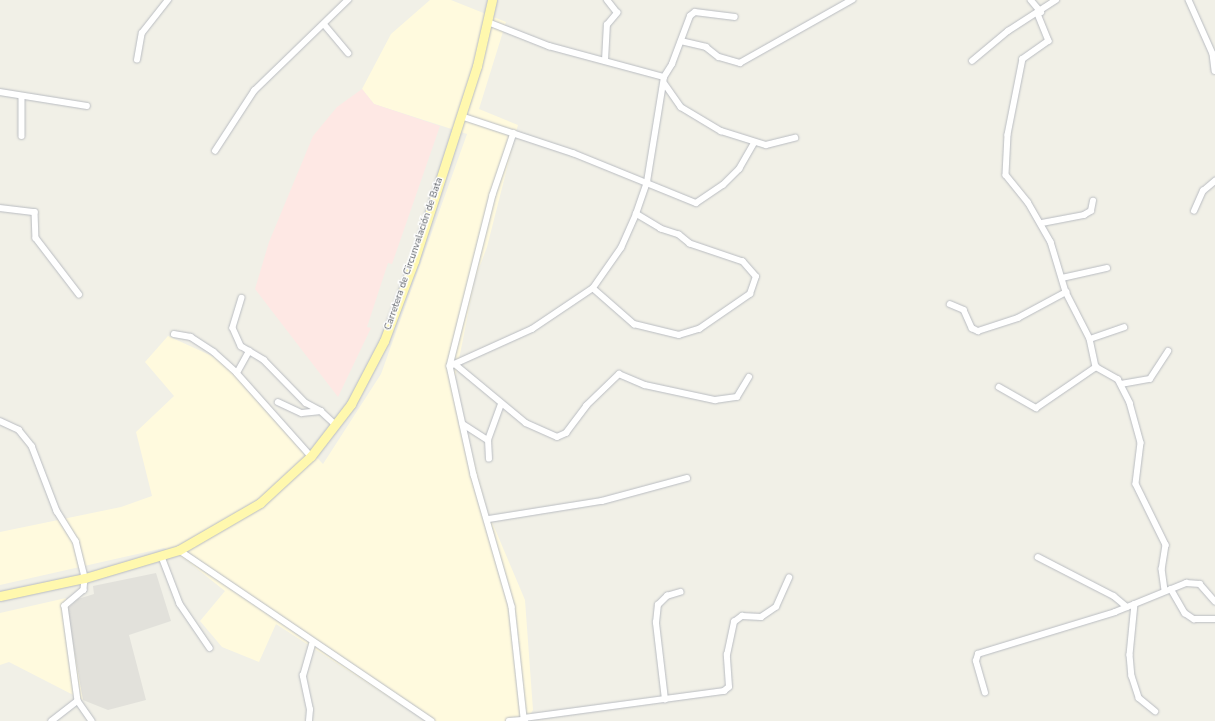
<!DOCTYPE html>
<html>
<head>
<meta charset="utf-8">
<style>
  body { margin:0 }
  #map { position:relative; width:1215px; height:721px; overflow:hidden; background:#f1f0e7; font-family:"Nunito Sans",sans-serif }
  div>[style] { position:absolute }
  [style*='--x'] { left:calc(var(--x)*1px); top:calc(var(--y)*1px); width:calc(var(--w)*1px); rotate:calc(var(--a)*1deg) }
  .commercial>* { inset:0; background:#fffade }
  .industrial>* { inset:0; background:#e2e1db }
  .medical>* { inset:0; background:#fee8e4 }
  .roads { filter:drop-shadow(0 0 1px #b9bcc1) drop-shadow(0 0 1px #b9bcc1) }
  .minor>* { height:5.5px; margin:-2.75px; padding:0 2.75px; transform-origin:2.75px; border-radius:2.75px; background:#fff }
  .primary>* { height:9px; margin:-4.5px; padding:0 4.5px; transform-origin:4.5px; border-radius:4.5px; background:#fff8ae }
  span { translate:-50% -50%; white-space:nowrap; text-align:center; line-height:1.15; -webkit-text-stroke:3px #fff; paint-order:stroke }
  .street-label { font-size:10px; color:#5e6268 }
</style>
</head>
<body>
<div id="map">
  <div class="commercial">
    <i style="clip-path:polygon(430px 0,451px 0,506px 22px,479px 109px,518px 125px,487px 247px,475px 279px,454px 384px,487px 510px,525px 600px,533px 710px,526px 721px,426px 721px,276px 624px,259px 662px,222px 647px,200px 621px,225px 591px,186px 560px,164px 548px,0 585px,0 532px,121px 507px,152px 496px,136px 432px,174px 396px,145px 362px,168px 336px,223px 361px,323px 464px,381px 374px,467px 134px,374px 104px,362px 89px,391px 34px)"></i>
    <i style="clip-path:polygon(66px 598px,83px 700px,9px 662px,0 665px,0 613px)"></i>
  </div>
  <div class="industrial">
    <i style="clip-path:polygon(156px 573px,171px 621px,129px 635px,146px 700px,108px 710px,83px 700px,67px 609px,78px 599px,94px 594px,93px 586px)"></i>
  </div>
  <div class="medical">
    <i style="clip-path:polygon(362px 89px,374px 104px,440px 126px,392px 264px,388px 263px,367px 327px,371px 328px,338px 397px,255px 289px,269px 242px,313px 136px,337px 107px)"></i>
  </div>
  <div class="roads">
    <div class="minor">
      <i style="--x:1031;--y:0;--w:16;--a:50"></i>
      <i style="--x:1189;--y:0;--w:59;--a:66"></i>
      <i style="--x:1213;--y:54;--w:17;--a:83"></i>
      <i style="--x:1038;--y:14;--w:29;--a:68"></i>
      <i style="--x:1049;--y:41;--w:32;--a:145"></i>
      <i style="--x:1023;--y:59;--w:77;--a:101.2"></i>
      <i style="--x:1008;--y:135;--w:40;--a:92.9"></i>
      <i style="--x:1006;--y:175;--w:35;--a:51"></i>
      <i style="--x:1028;--y:202;--w:46;--a:60.1"></i>
      <i style="--x:1051;--y:242;--w:52;--a:73.3"></i>
      <i style="--x:1066;--y:292;--w:53;--a:62.9"></i>
      <i style="--x:1090;--y:339;--w:29;--a:78"></i>
      <i style="--x:1096;--y:367;--w:25;--a:29"></i>
      <i style="--x:1118;--y:379;--w:27;--a:63"></i>
      <i style="--x:1130;--y:403;--w:41;--a:74.6"></i>
      <i style="--x:1141;--y:443;--w:41;--a:97"></i>
      <i style="--x:1136;--y:484;--w:68;--a:63.8"></i>
      <i style="--x:1166;--y:545;--w:24;--a:99"></i>
      <i style="--x:1162;--y:569;--w:22;--a:82"></i>
      <i style="--x:488;--y:22;--w:66;--a:21.5"></i>
      <i style="--x:549;--y:46;--w:119;--a:15.1"></i>
      <i style="--x:324;--y:24;--w:38;--a:50"></i>
      <i style="--x:681;--y:41;--w:26;--a:13"></i>
      <i style="--x:706;--y:47;--w:16;--a:38"></i>
      <i style="--x:719;--y:57;--w:22;--a:16"></i>
      <i style="--x:740;--y:63;--w:129;--a:-29.4"></i>
      <i style="--x:137;--y:60;--w:27;--a:-80"></i>
      <i style="--x:142;--y:33;--w:42;--a:-51.8"></i>
      <i style="--x:605;--y:61;--w:36;--a:-87"></i>
      <i style="--x:607;--y:25;--w:16;--a:-50"></i>
      <i style="--x:617;--y:13;--w:16;--a:-128"></i>
      <i style="--x:972;--y:61;--w:47;--a:-39.8"></i>
      <i style="--x:1008;--y:31;--w:57;--a:-32.9"></i>
      <i style="--x:665;--y:84;--w:28;--a:55"></i>
      <i style="--x:681;--y:107;--w:47;--a:31"></i>
      <i style="--x:721;--y:131;--w:47;--a:17.3"></i>
      <i style="--x:766;--y:145;--w:30;--a:-14"></i>
      <i style="--x:0;--y:92;--w:88;--a:9.1"></i>
      <i style="--x:22;--y:97;--w:39;--a:90"></i>
      <i style="--x:461;--y:116;--w:118;--a:18.3"></i>
      <i style="--x:573;--y:153;--w:133;--a:22.1"></i>
      <i style="--x:696;--y:203;--w:32;--a:-34"></i>
      <i style="--x:723;--y:185;--w:23;--a:-45"></i>
      <i style="--x:739;--y:169;--w:30;--a:-60"></i>
      <i style="--x:514;--y:133;--w:65;--a:108.7"></i>
      <i style="--x:493;--y:195;--w:176;--a:104.1"></i>
      <i style="--x:450;--y:366;--w:112;--a:77.6"></i>
      <i style="--x:474;--y:475;--w:137;--a:73.9"></i>
      <i style="--x:512;--y:607;--w:112;--a:83.8"></i>
      <i style="--x:524;--y:718;--w:202;--a:-7.7"></i>
      <i style="--x:724;--y:691;--w:6;--a:-39"></i>
      <i style="--x:729;--y:687;--w:32;--a:-94"></i>
      <i style="--x:727;--y:655;--w:34;--a:-78"></i>
      <i style="--x:734;--y:622;--w:10;--a:-37"></i>
      <i style="--x:742;--y:616;--w:19;--a:3"></i>
      <i style="--x:761;--y:617;--w:18;--a:-34"></i>
      <i style="--x:776;--y:607;--w:32;--a:-66"></i>
      <i style="--x:215;--y:151;--w:72;--a:-57"></i>
      <i style="--x:254;--y:91;--w:131;--a:-44.1"></i>
      <i style="--x:0;--y:208;--w:35;--a:7"></i>
      <i style="--x:35;--y:212;--w:26;--a:88"></i>
      <i style="--x:36;--y:238;--w:71;--a:52.5"></i>
      <i style="--x:1194;--y:211;--w:22;--a:-66"></i>
      <i style="--x:1203;--y:191;--w:16;--a:-40"></i>
      <i style="--x:1042;--y:223;--w:43;--a:-10.8"></i>
      <i style="--x:1084;--y:215;--w:8;--a:-30"></i>
      <i style="--x:1091;--y:211;--w:10;--a:-79"></i>
      <i style="--x:1062;--y:278;--w:46;--a:-12.5"></i>
      <i style="--x:593;--y:288;--w:55;--a:41.3"></i>
      <i style="--x:634;--y:324;--w:46;--a:13.7"></i>
      <i style="--x:679;--y:335;--w:21;--a:-17"></i>
      <i style="--x:699;--y:329;--w:62;--a:-34.5"></i>
      <i style="--x:750;--y:294;--w:18;--a:-71"></i>
      <i style="--x:756;--y:277;--w:20;--a:-131"></i>
      <i style="--x:743;--y:262;--w:56;--a:-161.2"></i>
      <i style="--x:690;--y:244;--w:14;--a:-141"></i>
      <i style="--x:679;--y:235;--w:19;--a:-162"></i>
      <i style="--x:661;--y:229;--w:29;--a:-149"></i>
      <i style="--x:242;--y:298;--w:31;--a:107"></i>
      <i style="--x:233;--y:328;--w:20;--a:66"></i>
      <i style="--x:241;--y:346;--w:27;--a:31"></i>
      <i style="--x:264;--y:360;--w:60;--a:45.7"></i>
      <i style="--x:306;--y:403;--w:17;--a:28"></i>
      <i style="--x:321;--y:411;--w:21;--a:43"></i>
      <i style="--x:950;--y:304;--w:15;--a:23"></i>
      <i style="--x:964;--y:310;--w:20;--a:66"></i>
      <i style="--x:972;--y:328;--w:7;--a:27"></i>
      <i style="--x:978;--y:331;--w:42;--a:-18"></i>
      <i style="--x:1018;--y:318;--w:55;--a:-28.4"></i>
      <i style="--x:174;--y:334;--w:17;--a:10"></i>
      <i style="--x:191;--y:337;--w:27;--a:33"></i>
      <i style="--x:214;--y:352;--w:31;--a:42"></i>
      <i style="--x:237;--y:373;--w:111;--a:48.3"></i>
      <i style="--x:1090;--y:339;--w:36;--a:-19"></i>
      <i style="--x:455;--y:364;--w:92;--a:39.7"></i>
      <i style="--x:526;--y:423;--w:34;--a:24"></i>
      <i style="--x:557;--y:437;--w:10;--a:-24"></i>
      <i style="--x:566;--y:433;--w:34;--a:-53"></i>
      <i style="--x:586;--y:406;--w:46;--a:-44.1"></i>
      <i style="--x:619;--y:374;--w:28;--a:23"></i>
      <i style="--x:645;--y:385;--w:72;--a:12.1"></i>
      <i style="--x:715;--y:400;--w:22;--a:-8"></i>
      <i style="--x:737;--y:397;--w:23;--a:-59"></i>
      <i style="--x:450;--y:366;--w:90;--a:-24.3"></i>
      <i style="--x:532;--y:329;--w:73;--a:-33.9"></i>
      <i style="--x:593;--y:288;--w:49;--a:-55"></i>
      <i style="--x:621;--y:248;--w:37;--a:-66"></i>
      <i style="--x:636;--y:214;--w:34;--a:-71"></i>
      <i style="--x:647;--y:182;--w:106;--a:-80.8"></i>
      <i style="--x:664;--y:77;--w:15;--a:-58"></i>
      <i style="--x:672;--y:64;--w:51;--a:-69.4"></i>
      <i style="--x:690;--y:16;--w:6;--a:-39"></i>
      <i style="--x:695;--y:12;--w:40;--a:7.1"></i>
      <i style="--x:237;--y:373;--w:25;--a:-61"></i>
      <i style="--x:1121;--y:384;--w:29;--a:-10"></i>
      <i style="--x:1150;--y:379;--w:33;--a:-57"></i>
      <i style="--x:999;--y:387;--w:43;--a:29.6"></i>
      <i style="--x:1036;--y:408;--w:73;--a:-34.3"></i>
      <i style="--x:278;--y:402;--w:26;--a:25"></i>
      <i style="--x:302;--y:413;--w:19;--a:-6"></i>
      <i style="--x:0;--y:421;--w:21;--a:25"></i>
      <i style="--x:19;--y:430;--w:21;--a:51"></i>
      <i style="--x:32;--y:446;--w:70;--a:69"></i>
      <i style="--x:57;--y:511;--w:36;--a:58"></i>
      <i style="--x:76;--y:541;--w:38;--a:76"></i>
      <i style="--x:85;--y:578;--w:12;--a:95"></i>
      <i style="--x:84;--y:590;--w:25;--a:140"></i>
      <i style="--x:65;--y:606;--w:96;--a:82.2"></i>
      <i style="--x:78;--y:701;--w:33;--a:142"></i>
      <i style="--x:463;--y:424;--w:30;--a:33"></i>
      <i style="--x:489;--y:459;--w:19;--a:-93"></i>
      <i style="--x:488;--y:440;--w:37;--a:-70"></i>
      <i style="--x:489;--y:519;--w:114;--a:-9.1"></i>
      <i style="--x:602;--y:501;--w:88;--a:-15.1"></i>
      <i style="--x:179;--y:550;--w:305;--a:34.1"></i>
      <i style="--x:162;--y:557;--w:50;--a:69"></i>
      <i style="--x:180;--y:604;--w:53;--a:55.7"></i>
      <i style="--x:1038;--y:557;--w:85;--a:27.2"></i>
      <i style="--x:1114;--y:596;--w:17;--a:40"></i>
      <i style="--x:1171;--y:589;--w:28;--a:60"></i>
      <i style="--x:1185;--y:613;--w:11;--a:34"></i>
      <i style="--x:1194;--y:619;--w:21;--a:0"></i>
      <i style="--x:1135;--y:604;--w:51;--a:95.6"></i>
      <i style="--x:1130;--y:655;--w:21;--a:85"></i>
      <i style="--x:1132;--y:676;--w:23;--a:72"></i>
      <i style="--x:1139;--y:698;--w:21;--a:39"></i>
      <i style="--x:985;--y:693;--w:33;--a:-106"></i>
      <i style="--x:976;--y:661;--w:7;--a:-74"></i>
      <i style="--x:978;--y:654;--w:143;--a:-17"></i>
      <i style="--x:1115;--y:612;--w:77;--a:-22.2"></i>
      <i style="--x:1186;--y:583;--w:14;--a:4"></i>
      <i style="--x:1200;--y:584;--w:23;--a:49"></i>
      <i style="--x:665;--y:700;--w:78;--a:-96.7"></i>
      <i style="--x:656;--y:623;--w:18;--a:-84"></i>
      <i style="--x:658;--y:605;--w:13;--a:-45"></i>
      <i style="--x:667;--y:596;--w:14;--a:-17"></i>
      <i style="--x:78;--y:701;--w:24;--a:55"></i>
      <i style="--x:309;--y:721;--w:11;--a:-85"></i>
      <i style="--x:310;--y:710;--w:35;--a:-102"></i>
      <i style="--x:303;--y:676;--w:35;--a:-74"></i>
      <i style="--x:509;--y:721;--w:16;--a:-4"></i>
    </div>
    <div class="primary">
      <i style="--x:0;--y:596;--w:87;--a:-12"></i>
      <i style="--x:85;--y:578;--w:98;--a:-16.6"></i>
      <i style="--x:179;--y:550;--w:94;--a:-30.1"></i>
      <i style="--x:260;--y:503;--w:69;--a:-42.7"></i>
      <i style="--x:311;--y:456;--w:66;--a:-52.4"></i>
      <i style="--x:351;--y:404;--w:71;--a:-62.4"></i>
      <i style="--x:384;--y:341;--w:85;--a:-69.4"></i>
      <i style="--x:414;--y:261;--w:205;--a:-72.1"></i>
      <i style="--x:477;--y:66;--w:68;--a:-77.2"></i>
    </div>
  </div>
  <div class="street-label">
    <span style="left:414px;top:254px;rotate:-71deg">Carretera de Circunvalación de Bata</span>
  </div>
</div>
</body>
</html>
